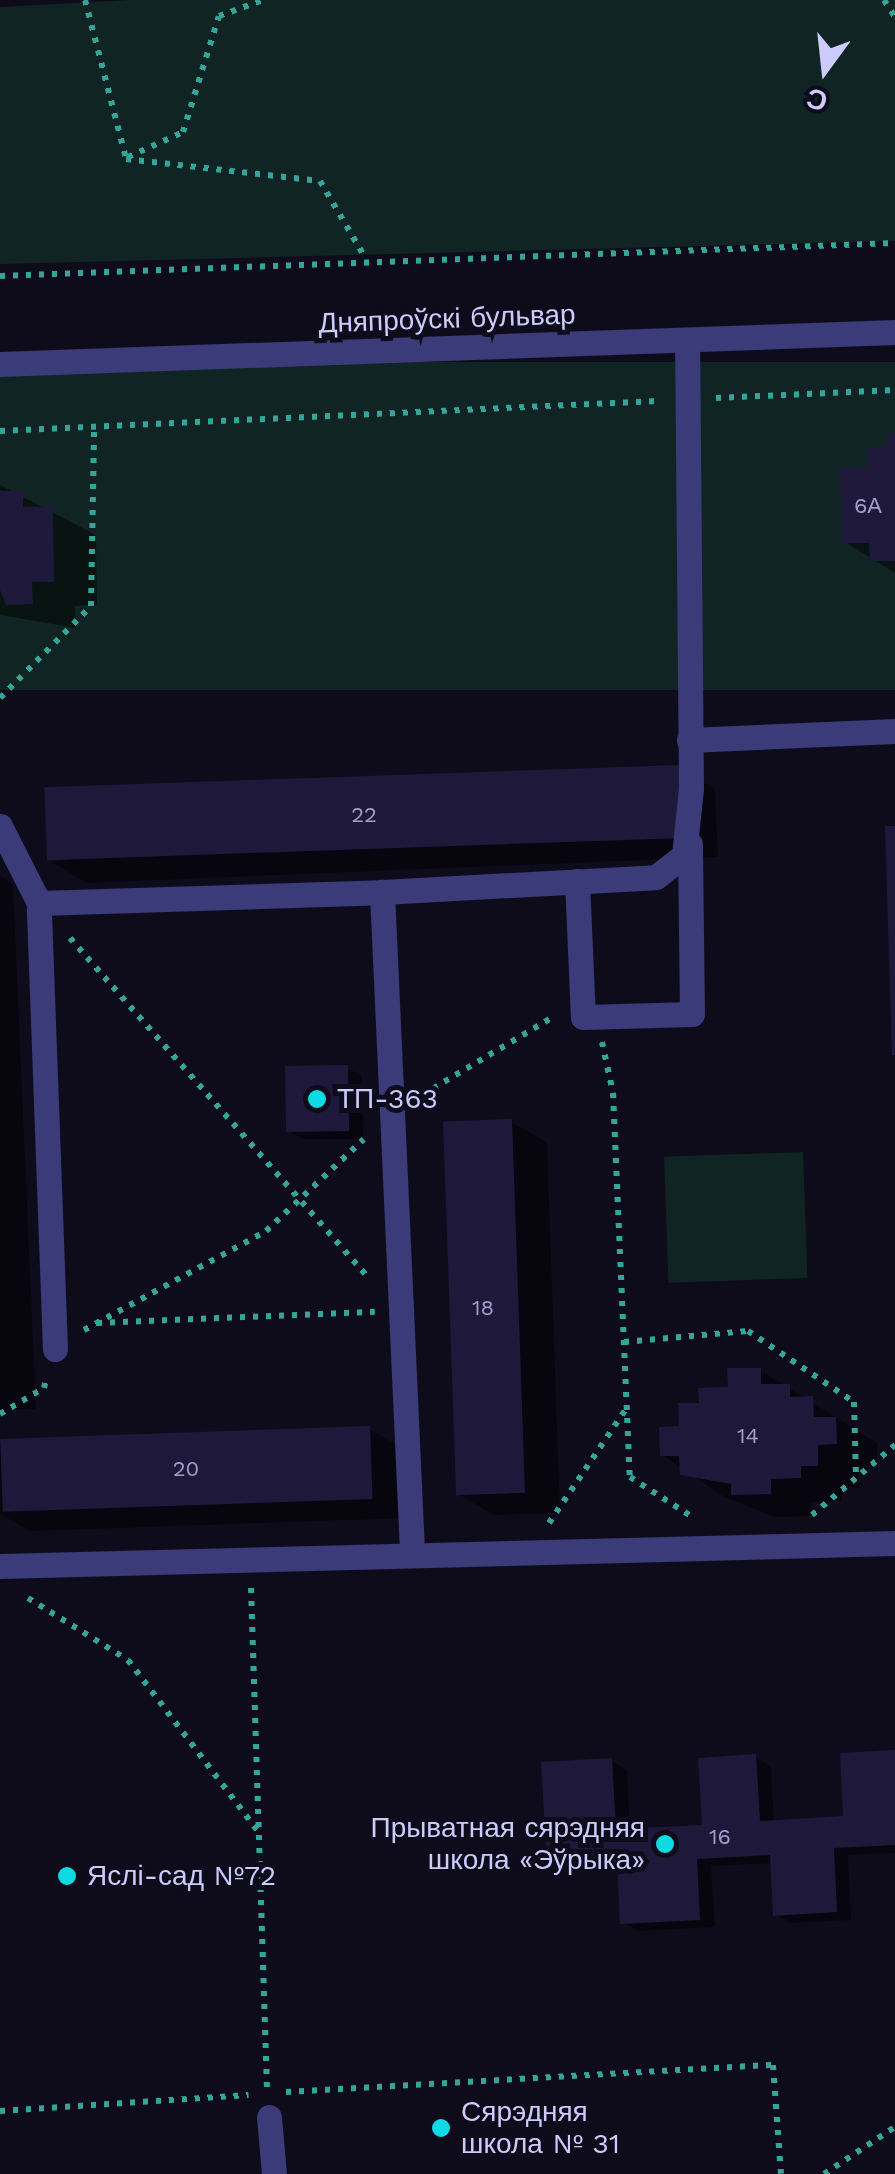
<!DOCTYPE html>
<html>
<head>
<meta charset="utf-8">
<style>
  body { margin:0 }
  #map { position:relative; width:895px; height:2174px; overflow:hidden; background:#0e0c1b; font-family:"Work Sans",sans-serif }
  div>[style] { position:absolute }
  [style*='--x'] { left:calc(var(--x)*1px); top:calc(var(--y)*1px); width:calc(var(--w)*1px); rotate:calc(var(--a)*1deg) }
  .green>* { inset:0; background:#102523; transform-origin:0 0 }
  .shadow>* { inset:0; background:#0007 }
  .building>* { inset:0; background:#1e193b; transform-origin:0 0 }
  .path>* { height:6px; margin-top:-3px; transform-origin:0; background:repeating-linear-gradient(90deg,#34a699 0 5px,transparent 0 13px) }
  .minor>* { height:25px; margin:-12.5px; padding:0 12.5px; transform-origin:12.5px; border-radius:12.5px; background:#3a3b78 }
  .dots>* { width:28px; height:28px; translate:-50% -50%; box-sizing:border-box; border:5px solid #0e0c1b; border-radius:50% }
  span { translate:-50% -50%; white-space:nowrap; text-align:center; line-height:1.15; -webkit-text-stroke:10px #0e0c1b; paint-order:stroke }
  .number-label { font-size:22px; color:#a19ecc }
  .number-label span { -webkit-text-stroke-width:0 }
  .street-label { font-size:28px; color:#cdcafc }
  .poi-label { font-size:28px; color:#cdcafc }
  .left { translate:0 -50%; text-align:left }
  .right { translate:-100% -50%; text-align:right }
  .north { position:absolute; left:775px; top:20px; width:100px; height:100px; -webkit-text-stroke:8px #0e0c1b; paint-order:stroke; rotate:195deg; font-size:28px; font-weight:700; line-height:40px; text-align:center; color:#cdcafc }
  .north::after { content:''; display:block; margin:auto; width:35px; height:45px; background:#cdcafc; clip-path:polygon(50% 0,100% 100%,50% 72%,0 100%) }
</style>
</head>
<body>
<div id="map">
  <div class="green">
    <i style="clip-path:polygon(131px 0,895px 0,895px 241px,0 264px,0 7px)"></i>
    <i style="left:895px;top:362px;width:328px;height:895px;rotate:90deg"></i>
    <i style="left:803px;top:1152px;width:126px;height:139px;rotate:88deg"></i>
  </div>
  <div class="shadow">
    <i style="clip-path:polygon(895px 436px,895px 573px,845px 542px,871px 470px)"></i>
    <i style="clip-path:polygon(0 485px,96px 535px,97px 605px,75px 606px,76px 628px,0 615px)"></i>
    <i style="clip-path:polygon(679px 768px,715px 789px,718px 857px,87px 883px,51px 862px)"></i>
    <i style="clip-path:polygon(0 876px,13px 884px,36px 1409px,0 1410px)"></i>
    <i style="clip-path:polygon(347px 1068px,362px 1076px,363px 1139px,303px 1139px,288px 1131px)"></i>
    <i style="clip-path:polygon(511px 1122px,547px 1142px,560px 1513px,494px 1515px,458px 1494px)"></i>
    <i style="clip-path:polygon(760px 1370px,877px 1443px,877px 1467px,859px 1468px,859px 1488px,841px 1488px,842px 1501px,811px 1502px,812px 1516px,775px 1517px,724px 1497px,662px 1455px,701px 1406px)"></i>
    <i style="clip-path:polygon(369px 1429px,405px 1450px,407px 1518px,30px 1531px,0 1514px,0 1442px)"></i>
    <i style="clip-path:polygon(895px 1753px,895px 1853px,848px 1855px,851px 1920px,790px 1923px,775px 1914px,773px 1863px,711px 1866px,715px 1927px,638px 1931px,622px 1922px,620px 1870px,565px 1873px,549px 1864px,612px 1761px,627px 1770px,630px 1831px,704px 1827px,756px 1757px,771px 1766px,774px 1823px,846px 1819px)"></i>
  </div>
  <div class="building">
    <i style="clip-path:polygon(888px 434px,895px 434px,895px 561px,870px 561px,869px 543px,842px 543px,840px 468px,868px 467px,867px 447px,888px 446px)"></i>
    <i style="clip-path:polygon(0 491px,23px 491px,23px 507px,53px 507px,54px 582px,32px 582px,33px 604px,6px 605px,0 590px)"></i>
    <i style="left:680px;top:765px;width:73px;height:636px;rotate:88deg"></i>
    <i style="clip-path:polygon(885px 826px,895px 826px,895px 1055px,892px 1055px)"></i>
    <i style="left:348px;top:1065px;width:66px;height:63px;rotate:89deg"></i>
    <i style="left:512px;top:1119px;width:374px;height:69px;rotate:88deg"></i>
    <i style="clip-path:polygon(727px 1368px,761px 1368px,761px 1384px,790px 1384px,790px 1397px,813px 1396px,814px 1417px,836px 1417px,837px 1444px,818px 1445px,818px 1466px,801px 1466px,801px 1478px,771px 1479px,771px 1494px,731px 1495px,731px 1484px,680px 1475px,679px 1456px,660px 1456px,659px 1427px,679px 1426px,678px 1403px,699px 1403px,698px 1388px,728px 1387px)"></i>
    <i style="left:370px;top:1426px;width:73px;height:370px;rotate:88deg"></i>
    <i style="clip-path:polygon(895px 1750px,895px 1845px,834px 1848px,837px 1912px,773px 1916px,770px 1855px,697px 1859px,700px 1920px,620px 1924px,617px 1862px,547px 1866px,541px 1762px,612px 1758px,616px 1829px,702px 1825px,698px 1758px,756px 1754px,760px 1821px,843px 1816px,840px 1753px)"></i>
  </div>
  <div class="path">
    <i style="--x:85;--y:0;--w:164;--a:75.5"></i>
    <i style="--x:126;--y:159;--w:195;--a:6.5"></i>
    <i style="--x:320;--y:181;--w:91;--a:59.5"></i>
    <i style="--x:884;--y:0;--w:20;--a:57"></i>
    <i style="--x:128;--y:157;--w:60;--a:-24.4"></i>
    <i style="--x:183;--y:132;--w:121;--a:-72.8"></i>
    <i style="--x:219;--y:16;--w:47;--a:-20"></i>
    <i style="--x:0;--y:276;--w:896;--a:-2.11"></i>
    <i style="--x:716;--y:398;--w:179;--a:-2.6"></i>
    <i style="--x:0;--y:431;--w:659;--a:-2.61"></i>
    <i style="--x:0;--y:698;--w:129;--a:-45.3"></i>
    <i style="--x:91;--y:606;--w:179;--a:-89"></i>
    <i style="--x:70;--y:938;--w:453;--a:48.7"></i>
    <i style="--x:602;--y:1042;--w:52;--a:77.8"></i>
    <i style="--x:613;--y:1093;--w:384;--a:87.5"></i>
    <i style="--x:630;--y:1477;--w:76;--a:32.6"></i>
    <i style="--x:422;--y:1095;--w:152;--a:-30.8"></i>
    <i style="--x:97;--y:1323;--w:278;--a:-2.3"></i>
    <i style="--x:84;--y:1330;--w:207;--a:-28.5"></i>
    <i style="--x:266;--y:1231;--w:134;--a:-43.2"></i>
    <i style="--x:624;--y:1342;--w:124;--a:-5.1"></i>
    <i style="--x:748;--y:1331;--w:128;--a:33.8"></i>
    <i style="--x:854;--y:1402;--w:76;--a:88.5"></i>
    <i style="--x:0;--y:1414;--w:51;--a:-30.6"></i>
    <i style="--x:44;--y:1388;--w:12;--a:-76"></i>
    <i style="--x:812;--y:1515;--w:109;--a:-40.1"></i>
    <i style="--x:549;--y:1523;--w:138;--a:-56"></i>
    <i style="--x:251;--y:1588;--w:502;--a:88.17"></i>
    <i style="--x:28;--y:1598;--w:118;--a:31.8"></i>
    <i style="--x:128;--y:1660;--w:215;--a:52.8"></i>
    <i style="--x:286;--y:2092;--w:488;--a:-3.2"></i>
    <i style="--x:773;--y:2065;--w:109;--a:85.8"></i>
    <i style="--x:0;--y:2111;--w:249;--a:-3.7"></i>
    <i style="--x:824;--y:2174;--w:85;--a:-33.5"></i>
  </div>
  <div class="minor">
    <i style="--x:0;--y:364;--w:896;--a:-2.05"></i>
    <i style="--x:689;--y:740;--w:206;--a:-2.5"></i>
    <i style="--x:0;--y:826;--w:86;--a:63.1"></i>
    <i style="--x:577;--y:881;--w:136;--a:87.5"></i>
    <i style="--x:583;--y:1017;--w:109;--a:-1.6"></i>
    <i style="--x:692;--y:1014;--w:170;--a:-90.7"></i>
    <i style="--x:55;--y:1349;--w:446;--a:-92.1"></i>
    <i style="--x:39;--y:903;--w:343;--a:-1.8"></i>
    <i style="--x:412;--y:1551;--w:660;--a:-92.61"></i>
    <i style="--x:382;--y:892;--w:274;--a:-3.1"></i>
    <i style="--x:656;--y:877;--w:36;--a:-38"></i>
    <i style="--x:684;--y:855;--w:67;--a:-84"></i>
    <i style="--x:691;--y:788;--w:447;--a:-90.5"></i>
    <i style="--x:0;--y:1566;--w:895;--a:-1.47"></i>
    <i style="--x:269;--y:2117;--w:57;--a:85"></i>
  </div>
  <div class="dots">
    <i style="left:317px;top:1099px;background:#0edae4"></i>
    <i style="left:665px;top:1844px;background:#0edae4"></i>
    <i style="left:67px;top:1876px;background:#0edae4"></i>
    <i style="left:441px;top:2128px;background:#0edae4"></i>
  </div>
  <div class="number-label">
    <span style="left:868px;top:506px">6А</span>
    <span style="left:364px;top:815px">22</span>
    <span style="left:483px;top:1308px">18</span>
    <span style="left:748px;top:1436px">14</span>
    <span style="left:186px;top:1469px">20</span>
    <span style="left:720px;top:1837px">16</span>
  </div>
  <div class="street-label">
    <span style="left:447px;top:319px;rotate:-2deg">Дняпроўскі бульвар</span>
  </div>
  <div class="poi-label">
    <span class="left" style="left:337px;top:1099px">ТП-363</span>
    <span class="right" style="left:645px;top:1844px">Прыватная сярэдняя<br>школа «Эўрыка»</span>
    <span class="left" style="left:87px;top:1876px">Яслі-сад №72</span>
    <span class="left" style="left:461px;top:2128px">Сярэдняя<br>школа № 31</span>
  </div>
  <div class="north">С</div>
</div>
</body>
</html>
